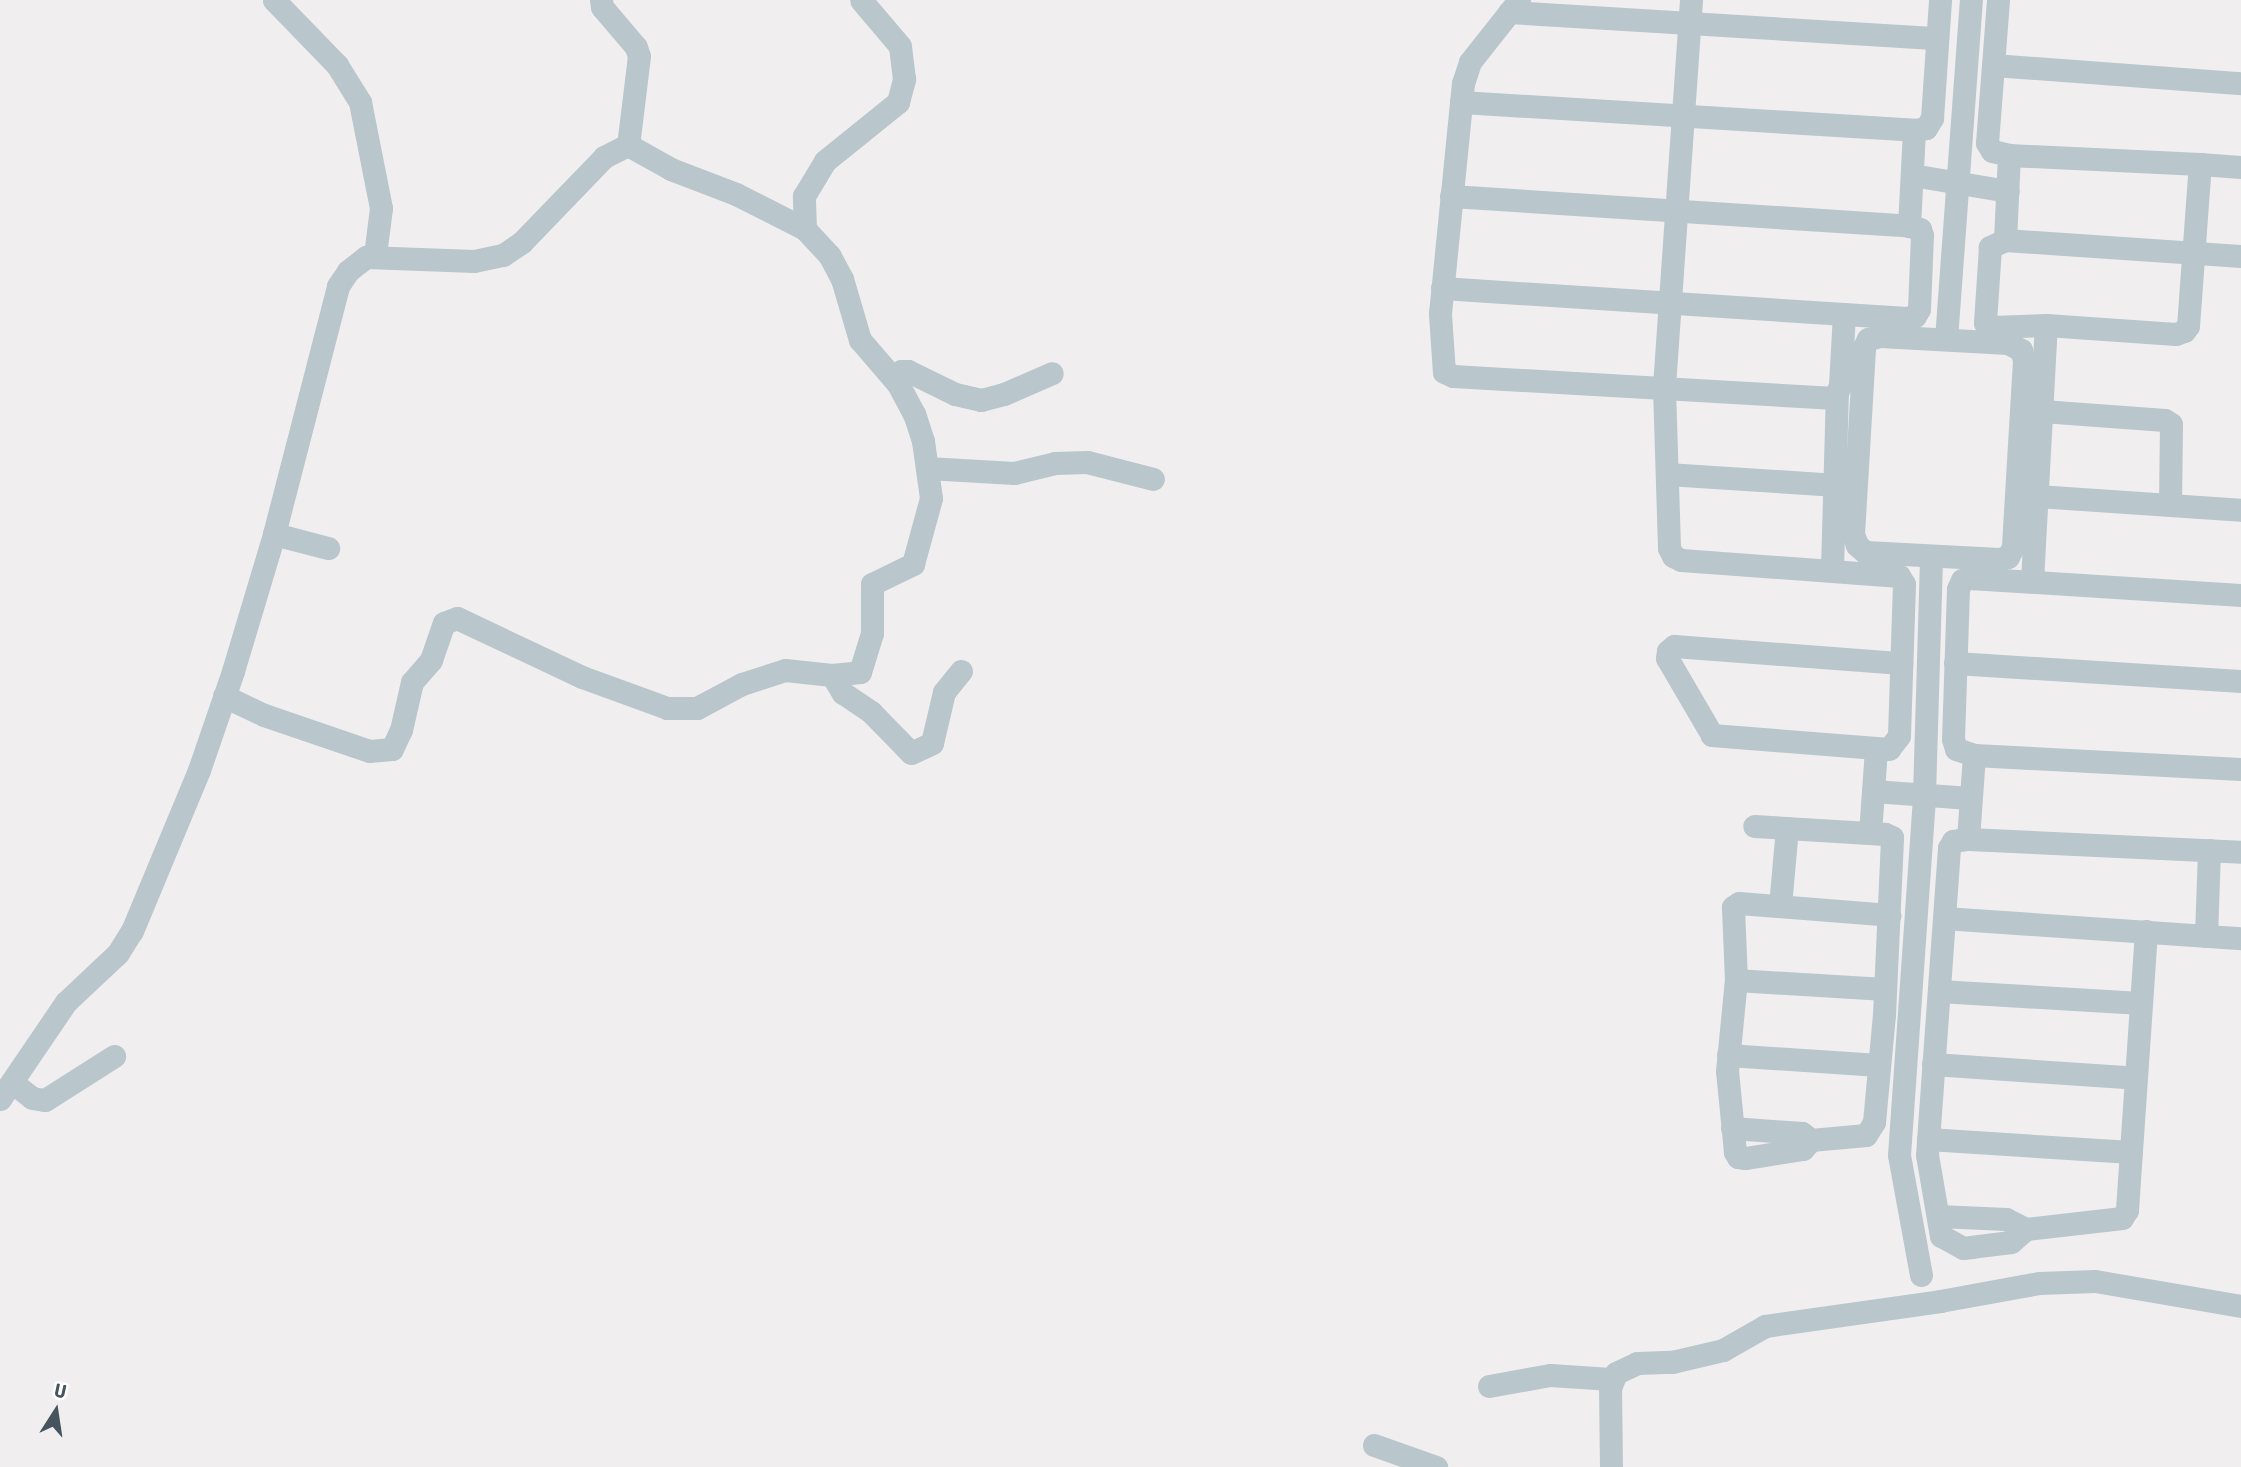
<!DOCTYPE html>
<html>
<head>
<meta charset="utf-8">
<style>
  body { margin:0 }
  #map { position:relative; width:2241px; height:1467px; overflow:hidden; background:#f1eeef; font-family:"Asap Condensed",sans-serif }
  div>[style] { position:absolute }
  [style*='--x'] { left:calc(var(--x)*1px); top:calc(var(--y)*1px); width:calc(var(--w)*1px); rotate:calc(var(--a)*1deg) }
  .minor>* { height:23px; margin:-11.5px; padding:0 11.5px; transform-origin:11.5px; border-radius:11.5px; background:#b9c6cc }
  span { translate:-50% -50%; white-space:nowrap; text-align:center; line-height:1.15; -webkit-text-stroke:6px #fff; paint-order:stroke }
  .north { position:absolute; left:21px; top:1376px; width:70px; height:70px; -webkit-text-stroke:5px #fff; paint-order:stroke; rotate:12deg; font-size:19px; font-weight:700; line-height:28px; text-align:center; color:#46555d }
  .north::after { content:''; display:block; margin:auto; width:24px; height:32px; background:#46555d; clip-path:polygon(50% 0,100% 100%,50% 72%,0 100%) }
</style>
</head>
<body>
<div id="map">
  <div class="minor">
    <i style="--x:274;--y:0;--w:91;--a:45.9"></i>
    <i style="--x:337;--y:65;--w:44;--a:58.1"></i>
    <i style="--x:360;--y:102;--w:108;--a:78.8"></i>
    <i style="--x:381;--y:208;--w:47;--a:97.3"></i>
    <i style="--x:601;--y:0;--w:7;--a:82"></i>
    <i style="--x:602;--y:7;--w:52;--a:49.6"></i>
    <i style="--x:636;--y:47;--w:9;--a:72"></i>
    <i style="--x:639;--y:56;--w:90;--a:97"></i>
    <i style="--x:1519;--y:0;--w:79;--a:128.3"></i>
    <i style="--x:1470;--y:62;--w:22;--a:108"></i>
    <i style="--x:1463;--y:83;--w:232;--a:95.7"></i>
    <i style="--x:1440;--y:314;--w:58;--a:86.1"></i>
    <i style="--x:1444;--y:372;--w:10;--a:24"></i>
    <i style="--x:1453;--y:376;--w:378;--a:3.3"></i>
    <i style="--x:1830;--y:398;--w:9;--a:-36"></i>
    <i style="--x:1837;--y:393;--w:9;--a:-69"></i>
    <i style="--x:1840;--y:385;--w:71;--a:-86.8"></i>
    <i style="--x:1691;--y:0;--w:389;--a:94"></i>
    <i style="--x:1664;--y:388;--w:160;--a:88.2"></i>
    <i style="--x:1669;--y:548;--w:9;--a:63"></i>
    <i style="--x:1673;--y:556;--w:9;--a:27"></i>
    <i style="--x:1681;--y:560;--w:219;--a:4.2"></i>
    <i style="--x:1899;--y:576;--w:9;--a:58"></i>
    <i style="--x:1904;--y:584;--w:152;--a:91.9"></i>
    <i style="--x:1899;--y:736;--w:16;--a:128"></i>
    <i style="--x:1889;--y:749;--w:178;--a:-175.5"></i>
    <i style="--x:1712;--y:735;--w:89;--a:-120.3"></i>
    <i style="--x:1667;--y:658;--w:7;--a:-82"></i>
    <i style="--x:1668;--y:651;--w:8;--a:-40"></i>
    <i style="--x:1674;--y:646;--w:228;--a:4.3"></i>
    <i style="--x:1998;--y:0;--w:143;--a:94.4"></i>
    <i style="--x:1987;--y:143;--w:9;--a:58"></i>
    <i style="--x:1992;--y:151;--w:17;--a:13"></i>
    <i style="--x:2009;--y:155;--w:85;--a:92.7"></i>
    <i style="--x:2005;--y:240;--w:17;--a:155"></i>
    <i style="--x:1990;--y:247;--w:76;--a:93.8"></i>
    <i style="--x:1985;--y:323;--w:8;--a:30"></i>
    <i style="--x:1992;--y:327;--w:54;--a:-2.1"></i>
    <i style="--x:2046;--y:325;--w:130;--a:4"></i>
    <i style="--x:2176;--y:334;--w:9;--a:-21"></i>
    <i style="--x:2184;--y:331;--w:6;--a:-51"></i>
    <i style="--x:2188;--y:326;--w:162;--a:-85.8"></i>
    <i style="--x:2200;--y:164;--w:41;--a:4.2"></i>
    <i style="--x:1509;--y:12;--w:429;--a:3.5"></i>
    <i style="--x:1993;--y:65;--w:249;--a:4.2"></i>
    <i style="--x:1461;--y:102;--w:454;--a:3.5"></i>
    <i style="--x:2009;--y:155;--w:191;--a:2.7"></i>
    <i style="--x:1912;--y:175;--w:97;--a:9.5"></i>
    <i style="--x:1451;--y:196;--w:459;--a:3.7"></i>
    <i style="--x:805;--y:229;--w:33;--a:-92"></i>
    <i style="--x:804;--y:196;--w:41;--a:-59"></i>
    <i style="--x:825;--y:161;--w:94;--a:-38.9"></i>
    <i style="--x:898;--y:102;--w:24;--a:-75"></i>
    <i style="--x:904;--y:79;--w:33;--a:-97"></i>
    <i style="--x:900;--y:46;--w:60;--a:-130.3"></i>
    <i style="--x:2005;--y:240;--w:237;--a:3.9"></i>
    <i style="--x:1442;--y:288;--w:466;--a:3.7"></i>
    <i style="--x:1907;--y:318;--w:8;--a:-14"></i>
    <i style="--x:1915;--y:316;--w:8;--a:-60"></i>
    <i style="--x:1919;--y:309;--w:74;--a:-87.7"></i>
    <i style="--x:1922;--y:235;--w:6;--a:-108"></i>
    <i style="--x:1920;--y:229;--w:11;--a:-165"></i>
    <i style="--x:1909;--y:226;--w:96;--a:-87"></i>
    <i style="--x:1914;--y:130;--w:12;--a:-9"></i>
    <i style="--x:1926;--y:128;--w:12;--a:-59"></i>
    <i style="--x:1932;--y:118;--w:118;--a:-86.1"></i>
    <i style="--x:1880;--y:336;--w:128;--a:3.1"></i>
    <i style="--x:2008;--y:343;--w:15;--a:28"></i>
    <i style="--x:2021;--y:350;--w:10;--a:73"></i>
    <i style="--x:2024;--y:360;--w:187;--a:93.4"></i>
    <i style="--x:2013;--y:547;--w:11;--a:117"></i>
    <i style="--x:2008;--y:557;--w:9;--a:167"></i>
    <i style="--x:1999;--y:559;--w:134;--a:-177"></i>
    <i style="--x:1865;--y:552;--w:11;--a:-139"></i>
    <i style="--x:1857;--y:545;--w:12;--a:-110"></i>
    <i style="--x:1853;--y:534;--w:187;--a:-86.6"></i>
    <i style="--x:1864;--y:347;--w:9;--a:-63"></i>
    <i style="--x:1868;--y:339;--w:12;--a:-14"></i>
    <i style="--x:1946;--y:339;--w:340;--a:-85.8"></i>
    <i style="--x:898;--y:384;--w:13;--a:-77"></i>
    <i style="--x:901;--y:371;--w:7;--a:0"></i>
    <i style="--x:908;--y:371;--w:52;--a:26.1"></i>
    <i style="--x:955;--y:394;--w:27;--a:13"></i>
    <i style="--x:981;--y:400;--w:24;--a:-15"></i>
    <i style="--x:1004;--y:394;--w:52;--a:-23.6"></i>
    <i style="--x:2042;--y:411;--w:123;--a:4.2"></i>
    <i style="--x:2165;--y:420;--w:7;--a:34"></i>
    <i style="--x:2171;--y:424;--w:81;--a:90.7"></i>
    <i style="--x:927;--y:468;--w:87;--a:3.3"></i>
    <i style="--x:1014;--y:473;--w:42;--a:-13.7"></i>
    <i style="--x:1055;--y:463;--w:32;--a:-2"></i>
    <i style="--x:1087;--y:462;--w:68;--a:14.4"></i>
    <i style="--x:1667;--y:474;--w:170;--a:3.7"></i>
    <i style="--x:2037;--y:496;--w:204;--a:3.9"></i>
    <i style="--x:274;--y:534;--w:56;--a:14.5"></i>
    <i style="--x:1832;--y:569;--w:176;--a:-88.4"></i>
    <i style="--x:2032;--y:581;--w:256;--a:-86.9"></i>
    <i style="--x:2241;--y:595;--w:272;--a:-176.4"></i>
    <i style="--x:1970;--y:578;--w:8;--a:166"></i>
    <i style="--x:1962;--y:580;--w:10;--a:114"></i>
    <i style="--x:1958;--y:589;--w:150;--a:91.9"></i>
    <i style="--x:1953;--y:739;--w:10;--a:73"></i>
    <i style="--x:1956;--y:749;--w:19;--a:18"></i>
    <i style="--x:1974;--y:755;--w:267;--a:3"></i>
    <i style="--x:1955;--y:663;--w:287;--a:3.6"></i>
    <i style="--x:832;--y:675;--w:21;--a:59"></i>
    <i style="--x:843;--y:693;--w:34;--a:34"></i>
    <i style="--x:871;--y:712;--w:57;--a:45.7"></i>
    <i style="--x:911;--y:753;--w:23;--a:-25"></i>
    <i style="--x:932;--y:743;--w:52;--a:-76.8"></i>
    <i style="--x:944;--y:692;--w:27;--a:-51"></i>
    <i style="--x:224;--y:696;--w:44;--a:25.4"></i>
    <i style="--x:264;--y:715;--w:111;--a:18.9"></i>
    <i style="--x:369;--y:751;--w:23;--a:-5"></i>
    <i style="--x:392;--y:749;--w:21;--a:-65"></i>
    <i style="--x:401;--y:730;--w:49;--a:-77.1"></i>
    <i style="--x:412;--y:682;--w:29;--a:-49"></i>
    <i style="--x:431;--y:660;--w:39;--a:-71"></i>
    <i style="--x:444;--y:623;--w:14;--a:-21"></i>
    <i style="--x:457;--y:618;--w:138;--a:25.3"></i>
    <i style="--x:582;--y:677;--w:90;--a:20"></i>
    <i style="--x:667;--y:708;--w:30;--a:0"></i>
    <i style="--x:697;--y:708;--w:51;--a:-28.1"></i>
    <i style="--x:742;--y:684;--w:45;--a:-18"></i>
    <i style="--x:785;--y:670;--w:47;--a:6.1"></i>
    <i style="--x:832;--y:675;--w:28;--a:-6"></i>
    <i style="--x:860;--y:672;--w:41;--a:-72.9"></i>
    <i style="--x:872;--y:633;--w:49;--a:-90"></i>
    <i style="--x:872;--y:584;--w:46;--a:-26"></i>
    <i style="--x:913;--y:564;--w:68;--a:-74.7"></i>
    <i style="--x:931;--y:498;--w:58;--a:-98"></i>
    <i style="--x:923;--y:441;--w:28;--a:-108"></i>
    <i style="--x:914;--y:414;--w:34;--a:-118"></i>
    <i style="--x:898;--y:384;--w:58;--a:-130.8"></i>
    <i style="--x:860;--y:340;--w:64;--a:-106.4"></i>
    <i style="--x:842;--y:279;--w:26;--a:-118"></i>
    <i style="--x:830;--y:256;--w:37;--a:-133"></i>
    <i style="--x:805;--y:229;--w:77;--a:-153.1"></i>
    <i style="--x:736;--y:194;--w:70;--a:-159"></i>
    <i style="--x:671;--y:169;--w:49;--a:-150.8"></i>
    <i style="--x:1873;--y:791;--w:97;--a:4.1"></i>
    <i style="--x:1870;--y:833;--w:84;--a:-85.9"></i>
    <i style="--x:1968;--y:839;--w:84;--a:-85.9"></i>
    <i style="--x:1780;--y:906;--w:78;--a:-84.9"></i>
    <i style="--x:1944;--y:918;--w:298;--a:3.9"></i>
    <i style="--x:2146;--y:931;--w:280;--a:93.9"></i>
    <i style="--x:2127;--y:1210;--w:9;--a:122"></i>
    <i style="--x:2122;--y:1218;--w:97;--a:173.5"></i>
    <i style="--x:2026;--y:1229;--w:20;--a:139"></i>
    <i style="--x:2011;--y:1242;--w:39;--a:173"></i>
    <i style="--x:1972;--y:1247;--w:9;--a:174"></i>
    <i style="--x:1963;--y:1248;--w:25;--a:-151"></i>
    <i style="--x:1941;--y:1236;--w:82;--a:-99.8"></i>
    <i style="--x:1927;--y:1155;--w:308;--a:-85.9"></i>
    <i style="--x:1949;--y:848;--w:8;--a:-60"></i>
    <i style="--x:1953;--y:841;--w:15;--a:-8"></i>
    <i style="--x:1968;--y:839;--w:273;--a:2.7"></i>
    <i style="--x:2206;--y:936;--w:86;--a:-88"></i>
    <i style="--x:1736;--y:980;--w:149;--a:3.5"></i>
    <i style="--x:1939;--y:991;--w:202;--a:3.4"></i>
    <i style="--x:1728;--y:1055;--w:151;--a:3.8"></i>
    <i style="--x:1933;--y:1064;--w:203;--a:3.9"></i>
    <i style="--x:13;--y:1083;--w:24;--a:38"></i>
    <i style="--x:32;--y:1098;--w:13;--a:9"></i>
    <i style="--x:45;--y:1100;--w:82;--a:-32.5"></i>
    <i style="--x:0;--y:1099;--w:117;--a:-55.8"></i>
    <i style="--x:66;--y:1002;--w:71;--a:-43.3"></i>
    <i style="--x:118;--y:953;--w:26;--a:-58"></i>
    <i style="--x:132;--y:931;--w:174;--a:-67.4"></i>
    <i style="--x:199;--y:770;--w:105;--a:-71"></i>
    <i style="--x:233;--y:671;--w:143;--a:-73.3"></i>
    <i style="--x:274;--y:534;--w:256;--a:-75.5"></i>
    <i style="--x:338;--y:286;--w:18;--a:-56"></i>
    <i style="--x:348;--y:271;--w:23;--a:-38"></i>
    <i style="--x:366;--y:257;--w:108;--a:2.1"></i>
    <i style="--x:474;--y:261;--w:30;--a:-12"></i>
    <i style="--x:503;--y:255;--w:23;--a:-34"></i>
    <i style="--x:522;--y:242;--w:118;--a:-46"></i>
    <i style="--x:604;--y:157;--w:27;--a:-27"></i>
    <i style="--x:1732;--y:1128;--w:70;--a:4.1"></i>
    <i style="--x:1802;--y:1133;--w:11;--a:38"></i>
    <i style="--x:1811;--y:1140;--w:55;--a:-5.2"></i>
    <i style="--x:1866;--y:1135;--w:15;--a:-58"></i>
    <i style="--x:1874;--y:1122;--w:107;--a:-84.7"></i>
    <i style="--x:1884;--y:1015;--w:178;--a:-87.4"></i>
    <i style="--x:1892;--y:837;--w:8;--a:-157"></i>
    <i style="--x:1885;--y:834;--w:131;--a:-176.5"></i>
    <i style="--x:1928;--y:1139;--w:203;--a:3.7"></i>
    <i style="--x:1811;--y:1140;--w:12;--a:132"></i>
    <i style="--x:1803;--y:1149;--w:59;--a:171.2"></i>
    <i style="--x:1745;--y:1158;--w:7;--a:-172"></i>
    <i style="--x:1738;--y:1157;--w:6;--a:-121"></i>
    <i style="--x:1735;--y:1152;--w:81;--a:-95.6"></i>
    <i style="--x:1727;--y:1071;--w:91;--a:-84.4"></i>
    <i style="--x:1736;--y:980;--w:73;--a:-92.4"></i>
    <i style="--x:1733;--y:907;--w:7;--a:-34"></i>
    <i style="--x:1739;--y:903;--w:151;--a:4.5"></i>
    <i style="--x:1938;--y:1216;--w:68;--a:2.5"></i>
    <i style="--x:2006;--y:1219;--w:22;--a:27"></i>
    <i style="--x:1921;--y:1275;--w:122;--a:-100.4"></i>
    <i style="--x:1899;--y:1155;--w:361;--a:-86"></i>
    <i style="--x:1924;--y:795;--w:239;--a:-88.3"></i>
    <i style="--x:1489;--y:1386;--w:62;--a:-10.2"></i>
    <i style="--x:1550;--y:1375;--w:61;--a:3.8"></i>
    <i style="--x:1374;--y:1445;--w:66;--a:19.5"></i>
    <i style="--x:1611;--y:1467;--w:79;--a:-90.7"></i>
    <i style="--x:1610;--y:1388;--w:16;--a:-68"></i>
    <i style="--x:1616;--y:1373;--w:23;--a:-25"></i>
    <i style="--x:1637;--y:1363;--w:35;--a:-2"></i>
    <i style="--x:1672;--y:1362;--w:52;--a:-13.2"></i>
    <i style="--x:1723;--y:1350;--w:48;--a:-29.7"></i>
    <i style="--x:1765;--y:1326;--w:177;--a:-8.1"></i>
    <i style="--x:1940;--y:1301;--w:101;--a:-10.3"></i>
    <i style="--x:2039;--y:1283;--w:56;--a:-2"></i>
    <i style="--x:2095;--y:1281;--w:148;--a:9.7"></i>
  </div>
  <div class="north">U</div>
</div>
</body>
</html>
